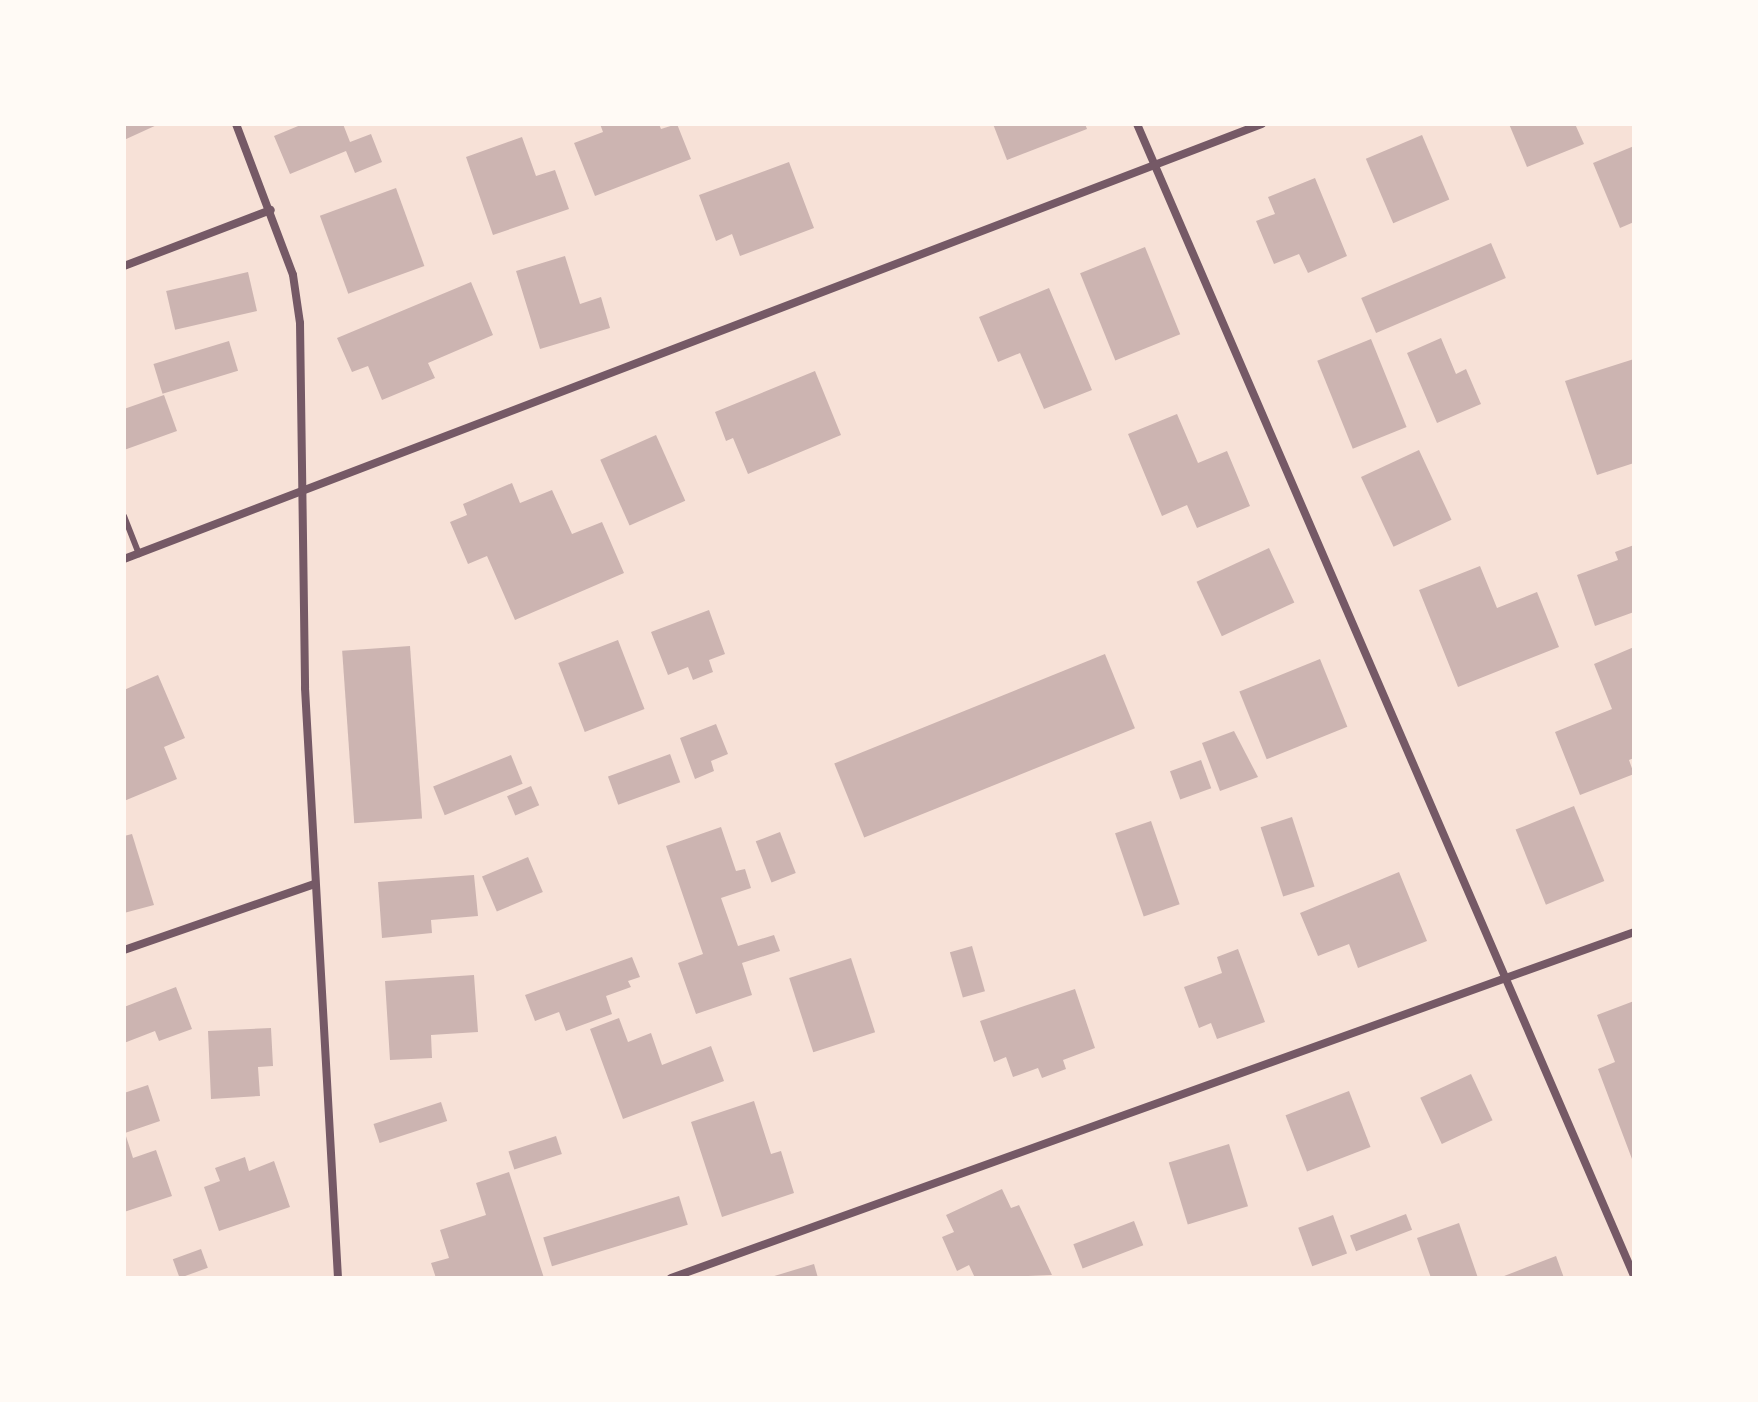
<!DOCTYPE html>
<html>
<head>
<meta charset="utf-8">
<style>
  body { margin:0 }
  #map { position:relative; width:1758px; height:1402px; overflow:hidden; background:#f7e1d7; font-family:"Open Sans",sans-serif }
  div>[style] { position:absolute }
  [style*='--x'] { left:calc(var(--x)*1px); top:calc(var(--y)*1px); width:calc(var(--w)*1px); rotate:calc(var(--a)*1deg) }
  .building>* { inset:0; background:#ccb4b1; transform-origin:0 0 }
  .service>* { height:6px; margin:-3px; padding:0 3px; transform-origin:3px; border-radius:3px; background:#755966 }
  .minor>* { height:8px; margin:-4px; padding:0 4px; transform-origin:4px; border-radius:4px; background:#755966 }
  span { translate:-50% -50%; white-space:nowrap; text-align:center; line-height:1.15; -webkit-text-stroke:6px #fffaf5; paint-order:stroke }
  .frame { position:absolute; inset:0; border:126px solid #fffaf5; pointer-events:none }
</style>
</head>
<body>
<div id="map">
  <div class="building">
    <i style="clip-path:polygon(124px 124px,159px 124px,124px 140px)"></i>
    <i style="clip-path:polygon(303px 124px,343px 124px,350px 142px,371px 134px,382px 162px,355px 173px,346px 151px,290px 174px,274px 136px)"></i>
    <i style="clip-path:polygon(600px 124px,659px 124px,661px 129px,677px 124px,691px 159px,595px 196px,574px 143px,603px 132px)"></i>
    <i style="clip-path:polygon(993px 124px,1085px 124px,1087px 129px,1007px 160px)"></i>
    <i style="clip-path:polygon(1509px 124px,1575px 124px,1584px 144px,1527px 167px)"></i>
    <i style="left:1422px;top:135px;width:70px;height:61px;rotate:67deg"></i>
    <i style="clip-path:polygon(522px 137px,536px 176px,555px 170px,569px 209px,493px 235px,466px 157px)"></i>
    <i style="clip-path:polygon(1634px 146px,1634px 222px,1620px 228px,1593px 163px)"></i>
    <i style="clip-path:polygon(789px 162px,814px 228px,740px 256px,732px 234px,716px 241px,699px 195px)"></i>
    <i style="clip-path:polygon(1315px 178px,1347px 256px,1308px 273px,1299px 254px,1274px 264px,1256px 221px,1275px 214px,1268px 197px)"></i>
    <i style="left:396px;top:188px;width:83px;height:81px;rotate:70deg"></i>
    <i style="left:1491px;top:243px;width:38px;height:141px;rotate:67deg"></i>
    <i style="left:1145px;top:247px;width:94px;height:70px;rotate:68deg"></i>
    <i style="clip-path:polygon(565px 256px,580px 304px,601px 297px,610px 328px,540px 349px,516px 271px)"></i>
    <i style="left:248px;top:272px;width:40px;height:84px;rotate:77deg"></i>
    <i style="clip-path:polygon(471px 282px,493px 335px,428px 363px,435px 378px,382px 400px,368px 366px,352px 372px,337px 338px)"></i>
    <i style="clip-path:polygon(1049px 288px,1092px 390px,1044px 409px,1020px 353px,998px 362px,979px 317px)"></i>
    <i style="clip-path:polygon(1441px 338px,1456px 374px,1466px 369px,1481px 404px,1437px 423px,1407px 353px)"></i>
    <i style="left:1371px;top:339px;width:95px;height:58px;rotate:68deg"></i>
    <i style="left:229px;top:341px;width:31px;height:79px;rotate:73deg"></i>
    <i style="clip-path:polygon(1634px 359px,1634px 463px,1597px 475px,1565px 381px)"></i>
    <i style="clip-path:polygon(815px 371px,841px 435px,748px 474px,733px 438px,726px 441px,715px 412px)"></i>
    <i style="clip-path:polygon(164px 395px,177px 431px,124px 450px,124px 409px)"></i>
    <i style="clip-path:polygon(1177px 414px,1198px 463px,1227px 451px,1250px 506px,1197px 528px,1187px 505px,1162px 516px,1128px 434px)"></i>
    <i style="left:656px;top:435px;width:72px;height:61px;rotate:66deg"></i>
    <i style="left:1419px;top:450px;width:77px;height:64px;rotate:65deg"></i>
    <i style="clip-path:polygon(512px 483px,520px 503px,552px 490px,572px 534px,602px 522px,624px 573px,515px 620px,487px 556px,468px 564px,450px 522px,467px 515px,463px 504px)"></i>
    <i style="clip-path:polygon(1634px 545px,1634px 612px,1595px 626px,1577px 575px,1618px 560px,1615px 552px)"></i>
    <i style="left:1269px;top:548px;width:60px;height:80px;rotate:65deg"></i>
    <i style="clip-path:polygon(1480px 566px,1497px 608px,1537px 592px,1559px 647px,1458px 687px,1419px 590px)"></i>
    <i style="clip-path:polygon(709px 610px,725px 654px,709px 660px,713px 672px,693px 680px,688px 667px,668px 675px,651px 632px)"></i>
    <i style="left:618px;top:640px;width:74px;height:64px;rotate:69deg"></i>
    <i style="left:410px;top:646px;width:173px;height:68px;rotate:86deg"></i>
    <i style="clip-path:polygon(1634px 647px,1634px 758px,1629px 760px,1634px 774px,1580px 795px,1555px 732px,1612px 709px,1594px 664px)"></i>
    <i style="left:1105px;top:654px;width:80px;height:292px;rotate:68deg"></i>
    <i style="left:1320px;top:659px;width:73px;height:87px;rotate:68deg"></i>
    <i style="clip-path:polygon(158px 675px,185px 738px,164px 747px,177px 779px,124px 801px,124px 690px)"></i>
    <i style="clip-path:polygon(716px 724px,728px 754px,711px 761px,714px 771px,695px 779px,680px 738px)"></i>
    <i style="clip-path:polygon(1234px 731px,1258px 777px,1220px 791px,1202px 743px)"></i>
    <i style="left:670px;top:754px;width:30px;height:66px;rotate:70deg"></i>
    <i style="left:511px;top:755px;width:31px;height:84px;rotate:68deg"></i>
    <i style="left:1201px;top:760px;width:30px;height:33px;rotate:70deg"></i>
    <i style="left:531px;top:786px;width:21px;height:26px;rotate:67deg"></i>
    <i style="left:1574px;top:806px;width:81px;height:63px;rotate:68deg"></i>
    <i style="left:1292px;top:817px;width:73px;height:33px;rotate:72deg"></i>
    <i style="left:1151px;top:821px;width:88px;height:38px;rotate:71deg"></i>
    <i style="clip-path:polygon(721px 827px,736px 871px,745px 869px,751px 888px,721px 898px,738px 946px,774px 935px,780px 951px,742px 963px,752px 995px,696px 1014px,678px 963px,703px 954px,666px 846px)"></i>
    <i style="left:780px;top:832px;width:44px;height:26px;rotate:69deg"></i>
    <i style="clip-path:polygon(132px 834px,154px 905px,124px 913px,124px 836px)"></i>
    <i style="left:528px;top:857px;width:38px;height:50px;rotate:67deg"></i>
    <i style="clip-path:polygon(1399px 872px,1427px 941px,1358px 968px,1349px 944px,1318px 956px,1300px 913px)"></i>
    <i style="clip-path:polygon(474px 875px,478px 916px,431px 920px,432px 933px,382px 938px,378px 882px)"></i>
    <i style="left:972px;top:946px;width:47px;height:23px;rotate:74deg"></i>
    <i style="clip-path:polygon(1238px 949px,1265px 1022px,1217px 1039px,1211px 1023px,1199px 1028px,1184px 987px,1222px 973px,1217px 957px)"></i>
    <i style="clip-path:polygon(632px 957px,640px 977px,628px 981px,631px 987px,606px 996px,612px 1014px,566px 1031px,559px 1012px,535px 1021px,525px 995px)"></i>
    <i style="left:851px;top:958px;width:78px;height:65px;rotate:72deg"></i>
    <i style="clip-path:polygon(474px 975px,478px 1032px,431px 1035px,432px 1058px,390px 1060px,385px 981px)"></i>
    <i style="clip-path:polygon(176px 987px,192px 1029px,159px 1041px,155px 1031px,124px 1043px,124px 1007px)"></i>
    <i style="clip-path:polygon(1075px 989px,1095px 1048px,1063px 1060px,1066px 1069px,1042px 1078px,1038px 1068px,1013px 1077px,1006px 1057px,994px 1062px,980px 1021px)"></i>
    <i style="clip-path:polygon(1634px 1001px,1634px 1158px,1632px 1159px,1598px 1069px,1615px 1062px,1597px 1015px)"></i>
    <i style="clip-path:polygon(619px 1018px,628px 1042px,651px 1033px,662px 1065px,711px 1046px,724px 1081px,623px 1119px,590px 1029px)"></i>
    <i style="clip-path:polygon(271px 1028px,273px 1066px,258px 1067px,260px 1096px,211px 1099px,208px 1031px)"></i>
    <i style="left:1471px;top:1074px;width:51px;height:56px;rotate:65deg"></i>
    <i style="clip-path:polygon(148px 1085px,160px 1121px,125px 1133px,133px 1158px,156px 1150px,172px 1196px,124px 1212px,124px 1093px)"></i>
    <i style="left:1349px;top:1091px;width:60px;height:68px;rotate:69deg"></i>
    <i style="clip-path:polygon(754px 1101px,771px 1154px,781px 1151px,794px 1193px,722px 1217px,691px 1122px)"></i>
    <i style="left:441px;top:1102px;width:20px;height:71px;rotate:72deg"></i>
    <i style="left:556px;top:1136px;width:19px;height:50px;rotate:72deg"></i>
    <i style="left:1229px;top:1144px;width:65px;height:63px;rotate:73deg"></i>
    <i style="clip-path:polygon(245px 1157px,249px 1171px,274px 1161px,290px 1207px,219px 1231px,204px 1187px,220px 1181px,215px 1168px)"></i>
    <i style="clip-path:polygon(509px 1172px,544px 1278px,436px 1278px,431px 1263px,449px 1258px,440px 1230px,486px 1215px,476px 1183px)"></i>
    <i style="clip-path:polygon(1002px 1189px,1011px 1208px,1019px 1205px,1052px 1275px,975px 1278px,969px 1265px,957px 1271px,942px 1237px,954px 1232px,946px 1215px)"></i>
    <i style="left:679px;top:1196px;width:30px;height:142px;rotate:73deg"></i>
    <i style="left:1406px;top:1214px;width:17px;height:60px;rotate:69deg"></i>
    <i style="left:1333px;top:1215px;width:41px;height:37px;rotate:70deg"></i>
    <i style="left:1134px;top:1221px;width:26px;height:65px;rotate:69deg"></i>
    <i style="clip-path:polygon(1459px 1223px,1478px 1278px,1431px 1278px,1417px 1238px)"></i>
    <i style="left:201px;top:1249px;width:20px;height:30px;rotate:70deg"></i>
    <i style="clip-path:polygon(1556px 1256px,1564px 1278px,1499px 1278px)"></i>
    <i style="clip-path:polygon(814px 1264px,818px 1278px,771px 1278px,771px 1277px)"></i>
  </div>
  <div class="service">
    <i style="--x:124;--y:516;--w:41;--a:68.5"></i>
  </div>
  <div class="minor">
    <i style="--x:236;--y:124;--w:161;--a:69.3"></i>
    <i style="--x:293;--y:275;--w:49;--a:81.7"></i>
    <i style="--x:300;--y:323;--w:365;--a:89.2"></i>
    <i style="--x:305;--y:688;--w:591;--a:86.8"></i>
    <i style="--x:1137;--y:124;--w:1255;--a:66.66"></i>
    <i style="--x:124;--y:266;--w:157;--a:-20.9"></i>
    <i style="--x:124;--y:559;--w:1218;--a:-20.92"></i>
    <i style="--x:124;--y:950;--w:202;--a:-19.1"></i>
    <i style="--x:671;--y:1278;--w:1023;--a:-19.76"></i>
  </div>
  <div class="frame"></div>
</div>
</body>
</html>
